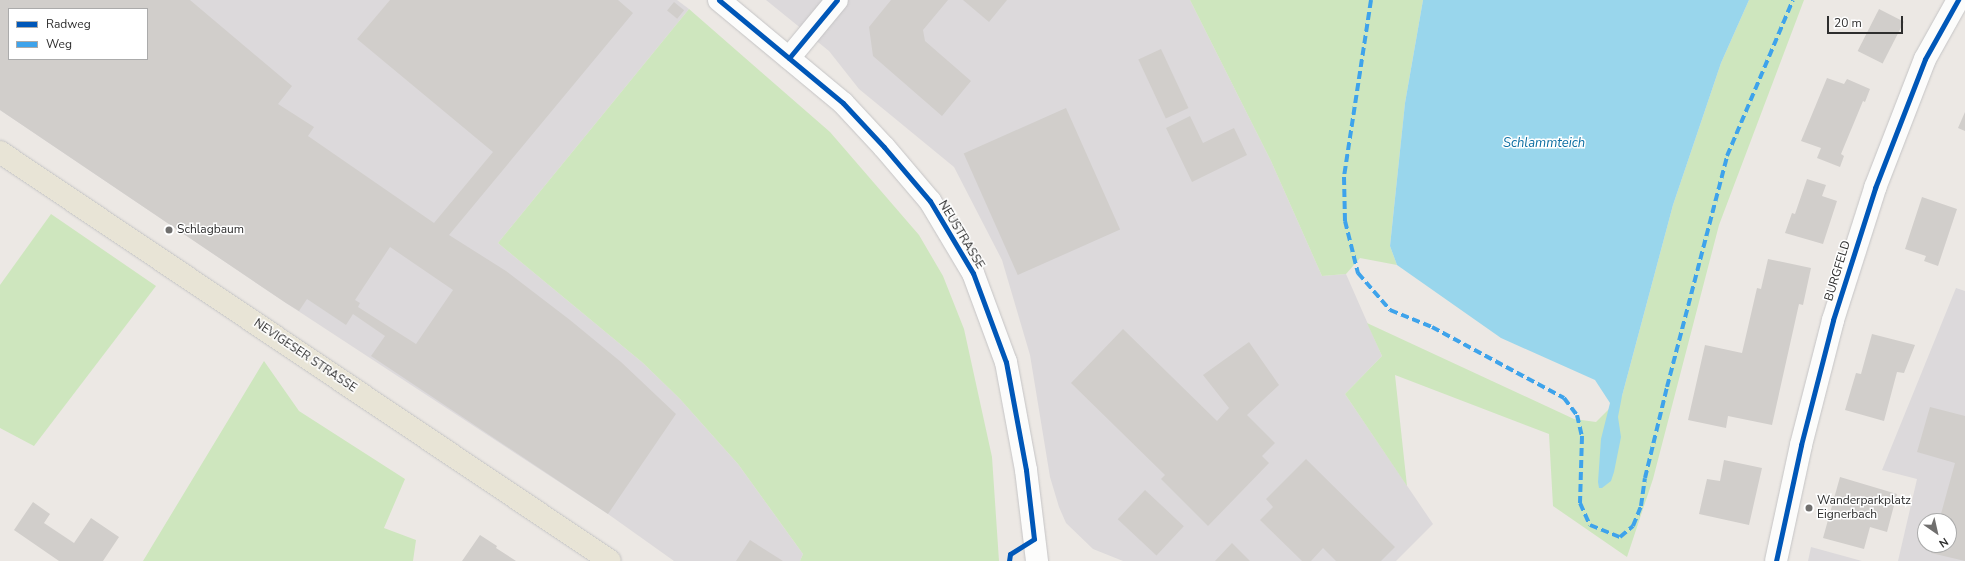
<!DOCTYPE html>
<html>
<head>
<meta charset="utf-8">
<style>
  body { margin:0 }
  #map { position:relative; width:1965px; height:561px; overflow:hidden; background:#ece8e4; font-family:"Nunito Sans",sans-serif }
  div>[style] { position:absolute }
  [style*='--x'] { left:calc(var(--x)*1px); top:calc(var(--y)*1px); width:calc(var(--w)*1px); rotate:calc(var(--a)*1deg) }
  .industrial>* { inset:0; background:#dcd9db }
  .green>* { inset:0; background:#cee6be }
  .water>* { inset:0; background:#99d6ec }
  .building>* { inset:0; background:#d1cecb; transform-origin:0 0 }
  .roads { filter:drop-shadow(0 0 1px #c5c4c5) drop-shadow(0 0 1px #c5c4c5) }
  .minor>* { height:22px; margin:-11px; padding:0 11px; transform-origin:11px; border-radius:11px; background:#fcfcfb }
  .major>* { height:22px; margin:-11px; padding:0 11px; transform-origin:11px; border-radius:11px; background:#e8e4d6 }
  .quiet>* { height:4px; margin-top:-2px; transform-origin:0; background:repeating-linear-gradient(90deg,#3ea3eb 0 8px,transparent 0 12px) }
  .cycleway>* { height:5px; margin:-2.5px; padding:0 2.5px; transform-origin:2.5px; border-radius:2.5px; background:#0057b8 }
  .dots>* { width:11px; height:11px; translate:-50% -50%; box-sizing:border-box; border:2px solid #fff; border-radius:50% }
  span { translate:-50% -50%; white-space:nowrap; text-align:center; line-height:1.15; -webkit-text-stroke:3px #fff; paint-order:stroke }
  .poi-label { font-size:12px; color:#2e2e2e }
  .left { translate:0 -50%; text-align:left }
  .street-label { font-size:12px; color:#2e2e2e }
  .water-label { font-size:13px; color:#0d6fa3; font-style:italic }
  .legend { position:absolute; left:8px; top:8px; width:140px; height:52px; box-sizing:border-box; background:#fff; border:1px solid #ababab; margin:0; padding:5px 7px; list-style:none; font-size:12px; color:#2e2e2e }
  .legend li { display:flex; align-items:center; gap:8px; height:20px }
  .legend b { width:20px; border:1px solid #ababab }
  .north { position:absolute; left:1917px; top:513px; width:40px; height:40px; box-sizing:border-box; background:#fff; border:1px solid #ababab; border-radius:50%; rotate:146deg; font-size:11px; font-weight:700; line-height:16px; text-align:center; color:#2e2e2e }
  .north::after { content:''; display:block; margin:auto; width:14px; height:18px; background:#706f6e; clip-path:polygon(50% 0,100% 100%,50% 72%,0 100%) }
  .scale { position:absolute; left:1827px; top:16px; width:76px; height:18px; box-sizing:border-box; border:2px solid #2e2e2e; border-top:0; padding-left:5px; font-size:12px; line-height:14px; white-space:nowrap; color:#2e2e2e; -webkit-text-stroke:3px #fff; paint-order:stroke }
</style>
</head>
<body>
<div id="map">
  <div class="industrial">
    <i style="clip-path:polygon(evenodd,0 0,677px 0,689px 9px,498px 243px,643px 363px,680px 399px,738px 464px,803px 554px,800px 561px,674px 561px,608px 514px,286px 303px,0 110px,0 0,9px 9px,147px 9px,147px 59px,9px 59px,9px 9px)"></i>
    <i style="clip-path:polygon(766px 0,1190px 0,1271px 161px,1322px 276px,1346px 274px,1382px 356px,1345px 394px,1433px 524px,1396px 561px,1123px 561px,1093px 549px,1066px 523px,1059px 507px,1050px 477px,1030px 355px,1002px 260px,954px 167px,859px 89px,829px 51px)"></i>
    <i style="clip-path:polygon(evenodd,1956px 288px,1965px 291px,1965px 561px,1898px 561px,1917px 479px,1882px 470px,1956px 288px,1925px 521px,1949px 521px,1949px 545px,1925px 545px,1925px 521px)"></i>
    <i style="clip-path:polygon(1811px 547px,1862px 561px,1808px 561px)"></i>
  </div>
  <div class="green">
    <i style="clip-path:polygon(1190px 0,1423px 0,1405px 103px,1390px 246px,1397px 265px,1360px 258px,1346px 274px,1322px 276px,1271px 161px)"></i>
    <i style="clip-path:polygon(1749px 0,1804px 0,1719px 225px,1653px 479px,1627px 557px,1553px 506px,1549px 434px,1395px 375px,1407px 486px,1345px 394px,1382px 356px,1367px 323px,1574px 419px,1596px 422px,1622px 396px,1673px 205px,1721px 63px)"></i>
    <i style="clip-path:polygon(689px 9px,830px 132px,919px 235px,943px 276px,964px 329px,992px 457px,999px 561px,800px 561px,803px 554px,738px 464px,680px 399px,643px 363px,498px 243px)"></i>
    <i style="clip-path:polygon(51px 214px,156px 286px,34px 446px,0 428px,0 285px)"></i>
    <i style="clip-path:polygon(264px 361px,299px 411px,405px 479px,384px 528px,416px 540px,413px 561px,143px 561px)"></i>
  </div>
  <div class="water">
    <i style="clip-path:polygon(1423px 0,1749px 0,1721px 63px,1673px 205px,1622px 396px,1618px 417px,1621px 437px,1614px 472px,1611px 481px,1602px 488px,1599px 488px,1598px 482px,1601px 439px,1610px 403px,1595px 380px,1501px 338px,1397px 265px,1390px 246px,1405px 103px)"></i>
  </div>
  <div class="building">
    <i style="clip-path:polygon(evenodd,0 0,190px 0,292px 86px,278px 104px,314px 127px,308px 136px,434px 223px,493px 152px,357px 39px,390px 0,618px 0,633px 13px,449px 235px,506px 271px,570px 320px,621px 362px,676px 414px,608px 514px,371px 356px,385px 336px,353px 314px,346px 325px,307px 299px,299px 311px,286px 303px,0 110px,0 0,9px 9px,147px 9px,147px 59px,9px 59px,9px 9px,0 0,390px 247px,453px 290px,416px 344px,358px 307px,360px 303px,355px 300px,390px 247px)"></i>
    <i style="clip-path:polygon(891px 0,948px 0,923px 30px,925px 41px,971px 81px,942px 116px,873px 56px,869px 27px)"></i>
    <i style="clip-path:polygon(963px 0,1007px 0,989px 22px)"></i>
    <i style="left:674px;top:2px;width:13px;height:11px;rotate:39deg"></i>
    <i style="left:1879px;top:9px;width:28px;height:47px;rotate:27deg"></i>
    <i style="left:1161px;top:49px;width:65px;height:25px;rotate:65deg"></i>
    <i style="clip-path:polygon(1827px 78px,1844px 84px,1847px 79px,1870px 89px,1865px 102px,1863px 101px,1841px 154px,1844px 156px,1840px 167px,1817px 158px,1821px 148px,1801px 141px)"></i>
    <i style="left:1066px;top:108px;width:133px;height:112px;rotate:66deg"></i>
    <i style="clip-path:polygon(1965px 112px,1965px 131px,1958px 128px)"></i>
    <i style="clip-path:polygon(1190px 116px,1203px 143px,1234px 128px,1247px 155px,1192px 182px,1166px 128px)"></i>
    <i style="clip-path:polygon(1807px 179px,1826px 185px,1822px 196px,1837px 201px,1823px 244px,1785px 233px,1792px 213px,1795px 214px)"></i>
    <i style="clip-path:polygon(1922px 197px,1957px 209px,1938px 266px,1924px 261px,1926px 256px,1905px 249px)"></i>
    <i style="clip-path:polygon(1768px 259px,1811px 268px,1803px 305px,1799px 304px,1772px 425px,1728px 416px,1726px 428px,1688px 420px,1705px 345px,1742px 353px,1757px 288px,1761px 289px)"></i>
    <i style="clip-path:polygon(1123px 329px,1217px 421px,1229px 408px,1203px 375px,1249px 342px,1279px 385px,1247px 415px,1275px 443px,1262px 456px,1269px 463px,1208px 526px,1161px 479px,1165px 475px,1071px 383px)"></i>
    <i style="clip-path:polygon(1872px 334px,1915px 345px,1904px 373px,1897px 372px,1884px 421px,1845px 410px,1856px 373px,1861px 374px)"></i>
    <i style="clip-path:polygon(1930px 407px,1965px 416px,1965px 561px,1931px 553px,1933px 545px,1949px 545px,1949px 521px,1939px 521px,1955px 463px,1917px 452px)"></i>
    <i style="clip-path:polygon(1306px 459px,1395px 547px,1381px 561px,1336px 561px,1323px 548px,1311px 561px,1302px 561px,1260px 520px,1273px 507px,1266px 499px)"></i>
    <i style="clip-path:polygon(1724px 460px,1762px 468px,1749px 525px,1699px 514px,1707px 479px,1720px 481px)"></i>
    <i style="clip-path:polygon(1840px 477px,1897px 494px,1887px 532px,1870px 527px,1864px 549px,1823px 538px)"></i>
    <i style="left:1145px;top:490px;width:53px;height:40px;rotate:43deg"></i>
    <i style="clip-path:polygon(33px 502px,50px 514px,44px 523px,74px 543px,91px 518px,119px 537px,103px 561px,59px 561px,14px 530px)"></i>
    <i style="clip-path:polygon(480px 535px,497px 546px,496px 548px,516px 561px,462px 561px)"></i>
    <i style="clip-path:polygon(750px 540px,783px 561px,736px 561px)"></i>
    <i style="clip-path:polygon(1232px 543px,1250px 561px,1215px 561px)"></i>
  </div>
  <div class="roads">
    <div class="minor">
      <i style="--x:719;--y:0;--w:161;--a:39.7"></i>
      <i style="--x:843;--y:103;--w:60;--a:47"></i>
      <i style="--x:884;--y:147;--w:71;--a:49.6"></i>
      <i style="--x:930;--y:201;--w:84;--a:59.2"></i>
      <i style="--x:973;--y:273;--w:95;--a:69.7"></i>
      <i style="--x:1006;--y:362;--w:110;--a:79.5"></i>
      <i style="--x:1026;--y:470;--w:92;--a:83.1"></i>
      <i style="--x:789;--y:58;--w:75;--a:-50.4"></i>
      <i style="--x:1776;--y:561;--w:119;--a:-77.8"></i>
      <i style="--x:1801;--y:445;--w:129;--a:-75.6"></i>
      <i style="--x:1833;--y:320;--w:139;--a:-72.3"></i>
      <i style="--x:1875;--y:188;--w:138;--a:-68.8"></i>
      <i style="--x:1925;--y:59;--w:68;--a:-60.8"></i>
    </div>
    <div class="major">
      <i style="--x:0;--y:152;--w:734;--a:33.84"></i>
    </div>
  </div>
  <div class="quiet">
    <i style="--x:1371;--y:0;--w:179;--a:98.7"></i>
    <i style="--x:1344;--y:177;--w:44;--a:88.7"></i>
    <i style="--x:1345;--y:221;--w:54;--a:76"></i>
    <i style="--x:1358;--y:273;--w:49;--a:49.1"></i>
    <i style="--x:1390;--y:310;--w:45;--a:22"></i>
    <i style="--x:1432;--y:327;--w:150;--a:28.3"></i>
    <i style="--x:1564;--y:398;--w:21;--a:53"></i>
    <i style="--x:1577;--y:415;--w:22;--a:77"></i>
    <i style="--x:1582;--y:436;--w:67;--a:91.7"></i>
    <i style="--x:1580;--y:503;--w:24;--a:66"></i>
    <i style="--x:1590;--y:525;--w:32;--a:22"></i>
    <i style="--x:1620;--y:537;--w:17;--a:-40"></i>
    <i style="--x:1633;--y:526;--w:22;--a:-68"></i>
    <i style="--x:1641;--y:506;--w:28;--a:-82"></i>
    <i style="--x:1645;--y:478;--w:94;--a:-76.4"></i>
    <i style="--x:1667;--y:387;--w:239;--a:-75.4"></i>
    <i style="--x:1727;--y:156;--w:169;--a:-67.1"></i>
  </div>
  <div class="cycleway">
    <i style="--x:719;--y:0;--w:161;--a:39.7"></i>
    <i style="--x:843;--y:103;--w:60;--a:47"></i>
    <i style="--x:884;--y:147;--w:71;--a:49.6"></i>
    <i style="--x:930;--y:201;--w:84;--a:59.2"></i>
    <i style="--x:973;--y:273;--w:95;--a:69.7"></i>
    <i style="--x:1006;--y:362;--w:110;--a:79.5"></i>
    <i style="--x:1026;--y:470;--w:69;--a:83.4"></i>
    <i style="--x:1034;--y:539;--w:28;--a:148"></i>
    <i style="--x:1010;--y:554;--w:7;--a:98"></i>
    <i style="--x:789;--y:58;--w:75;--a:-50.4"></i>
    <i style="--x:1776;--y:561;--w:119;--a:-77.8"></i>
    <i style="--x:1801;--y:445;--w:129;--a:-75.6"></i>
    <i style="--x:1833;--y:320;--w:139;--a:-72.3"></i>
    <i style="--x:1875;--y:188;--w:138;--a:-68.8"></i>
    <i style="--x:1925;--y:59;--w:68;--a:-60.8"></i>
  </div>
  <div class="dots">
    <i style="left:169px;top:230px;background:#706f6e"></i>
    <i style="left:1809px;top:508px;background:#706f6e"></i>
  </div>
  <div class="poi-label">
    <span class="left" style="left:177px;top:230px">Schlagbaum</span>
    <span class="left" style="left:1817px;top:508px">Wanderparkplatz<br>Eignerbach</span>
  </div>
  <div class="street-label">
    <span style="left:961px;top:235px;rotate:59deg">NEUSTRASSE</span>
    <span style="left:1838px;top:271px;rotate:-73deg">BURGFELD</span>
    <span style="left:305px;top:356px;rotate:34deg">NEVIGESER STRASSE</span>
  </div>
  <div class="water-label">
    <span style="left:1544px;top:143px">Schlammteich</span>
  </div>
  <ul class="legend">
  <li><b style="height:5px;background:#0057b8"></b>Radweg</li>
  <li><b style="height:5px;background:#3ea3eb"></b>Weg</li>
  </ul>
  <div class="north">N</div>
  <div class="scale">20 m</div>
</div>
</body>
</html>
